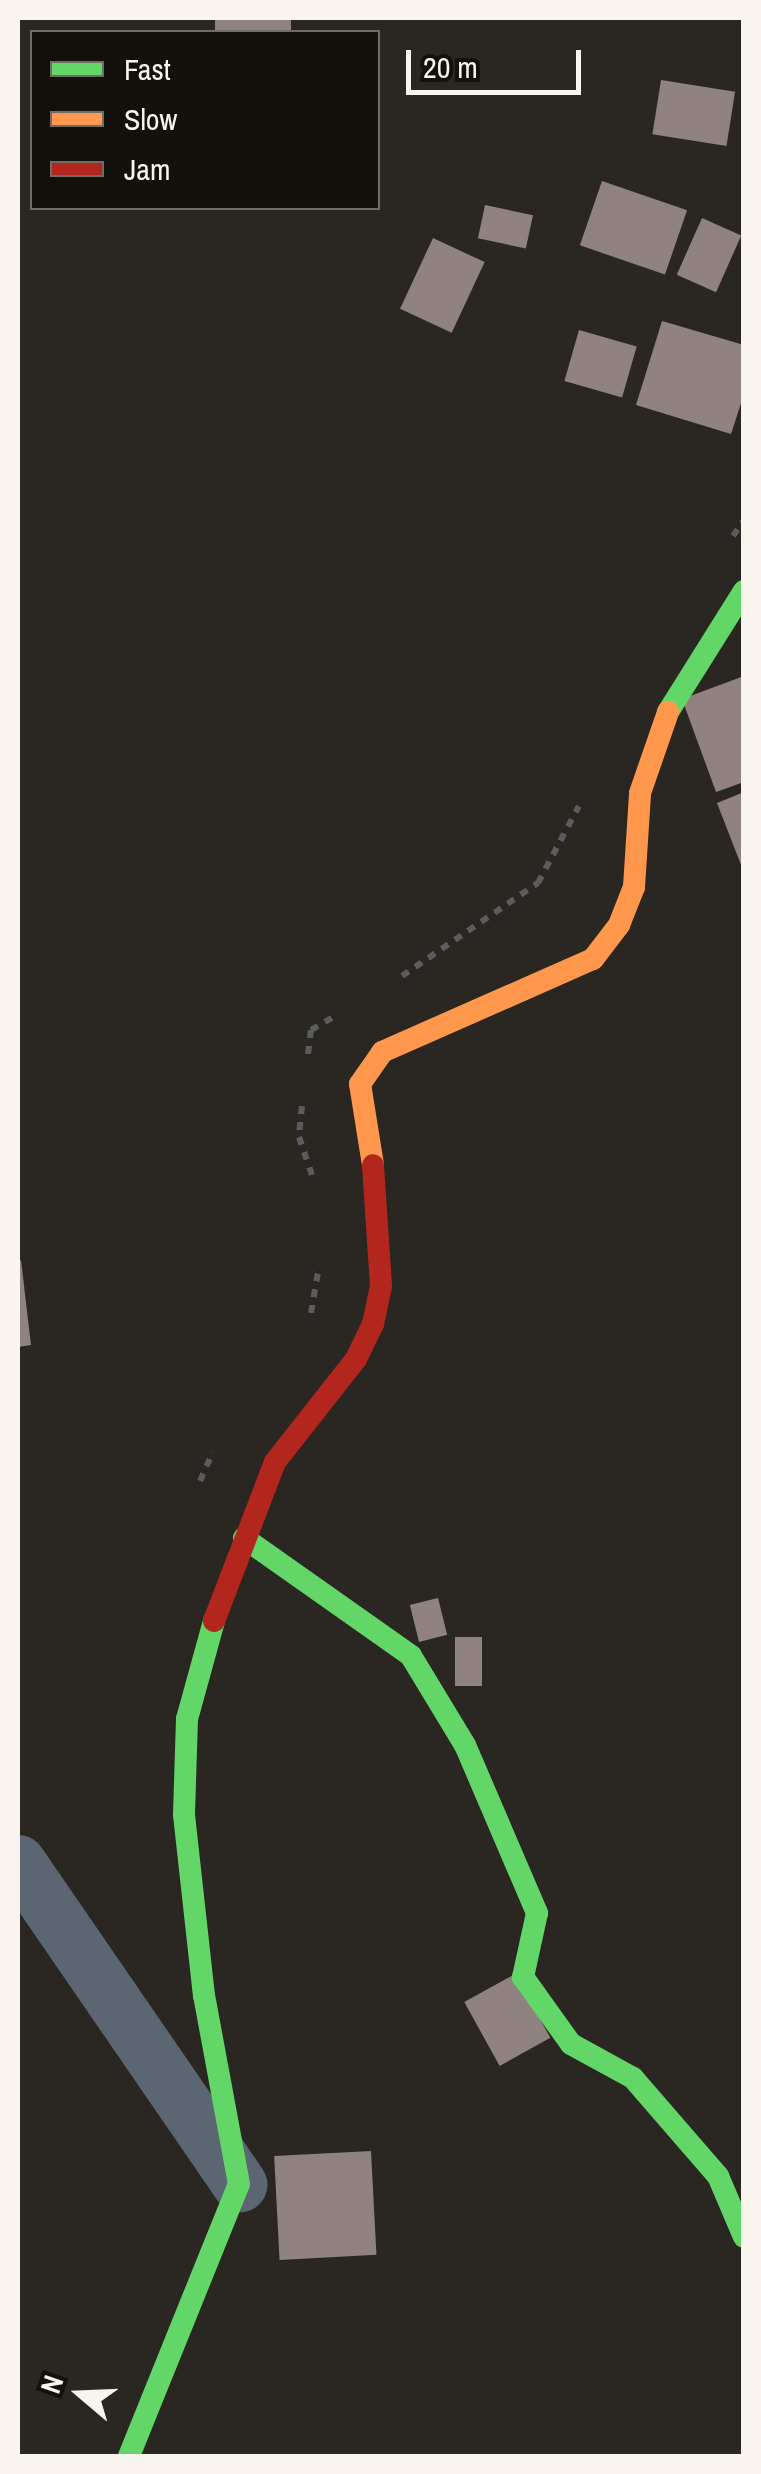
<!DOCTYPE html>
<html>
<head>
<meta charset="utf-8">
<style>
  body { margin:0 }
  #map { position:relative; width:761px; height:2474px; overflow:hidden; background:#2a2622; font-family:"Archivo Narrow",sans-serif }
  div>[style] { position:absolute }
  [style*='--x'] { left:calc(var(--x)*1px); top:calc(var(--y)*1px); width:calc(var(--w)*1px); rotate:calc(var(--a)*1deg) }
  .building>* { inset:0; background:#90827e; transform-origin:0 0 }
  .path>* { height:6px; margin-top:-3px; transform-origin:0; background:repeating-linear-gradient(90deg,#5a5d60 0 8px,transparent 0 16px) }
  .street>* { height:55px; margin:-27.5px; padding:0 27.5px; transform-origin:27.5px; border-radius:27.5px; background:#5c6672 }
  .fast>* { height:22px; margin:-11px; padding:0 11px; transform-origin:11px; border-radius:11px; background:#63d668 }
  .slow>* { height:22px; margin:-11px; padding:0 11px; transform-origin:11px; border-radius:11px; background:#ff974d }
  .jam>* { height:22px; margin:-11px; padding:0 11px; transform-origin:11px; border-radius:11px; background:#b3261e }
  span { translate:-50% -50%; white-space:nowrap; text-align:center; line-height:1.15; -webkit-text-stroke:10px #14110d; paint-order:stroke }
  .frame { position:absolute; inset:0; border:20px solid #f9f4ee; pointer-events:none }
  .legend { position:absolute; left:30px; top:30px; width:350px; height:180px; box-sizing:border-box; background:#14110d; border:2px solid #706c67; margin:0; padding:12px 18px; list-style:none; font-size:30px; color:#f9f4ee }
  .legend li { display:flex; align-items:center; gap:20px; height:50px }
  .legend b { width:50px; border:2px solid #706c67 }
  .north { position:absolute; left:30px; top:2344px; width:100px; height:100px; -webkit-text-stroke:8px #14110d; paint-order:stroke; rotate:289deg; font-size:28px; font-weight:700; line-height:40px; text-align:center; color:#f9f4ee }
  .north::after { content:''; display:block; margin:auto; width:35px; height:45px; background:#f9f4ee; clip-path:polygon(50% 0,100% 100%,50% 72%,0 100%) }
  .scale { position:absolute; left:406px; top:50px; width:175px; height:45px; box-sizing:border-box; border:5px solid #f9f4ee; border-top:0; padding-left:12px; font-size:30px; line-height:35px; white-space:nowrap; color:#f9f4ee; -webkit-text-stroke:8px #14110d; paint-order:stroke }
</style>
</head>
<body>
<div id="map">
  <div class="building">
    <i style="left:215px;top:18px;width:76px;height:15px"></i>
    <i style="left:661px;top:80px;width:75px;height:55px;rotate:9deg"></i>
    <i style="left:602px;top:181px;width:90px;height:68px;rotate:19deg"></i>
    <i style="left:485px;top:205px;width:49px;height:34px;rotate:12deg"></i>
    <i style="left:702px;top:218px;width:43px;height:62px;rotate:24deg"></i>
    <i style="left:433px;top:238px;width:57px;height:78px;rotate:25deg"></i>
    <i style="clip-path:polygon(662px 321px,744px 345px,744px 394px,731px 434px,636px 405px)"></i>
    <i style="left:579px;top:330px;width:60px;height:53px;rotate:16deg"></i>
    <i style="clip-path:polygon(744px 676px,744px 782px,716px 792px,682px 699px)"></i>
    <i style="clip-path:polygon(744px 792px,744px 870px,743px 870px,717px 803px)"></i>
    <i style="clip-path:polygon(21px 1260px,31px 1345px,18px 1347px,18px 1261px)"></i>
    <i style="left:438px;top:1598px;width:38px;height:29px;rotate:76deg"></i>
    <i style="left:455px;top:1637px;width:27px;height:49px"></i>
    <i style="left:515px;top:1974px;width:73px;height:58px;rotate:61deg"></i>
    <i style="left:371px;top:2151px;width:104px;height:97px;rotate:87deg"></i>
  </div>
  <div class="path">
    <i style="--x:733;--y:536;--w:19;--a:-55"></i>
    <i style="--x:402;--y:976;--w:165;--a:-34.4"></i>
    <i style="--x:538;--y:883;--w:87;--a:-62"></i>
    <i style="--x:308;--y:1054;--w:24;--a:-83"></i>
    <i style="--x:311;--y:1030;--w:28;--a:-30"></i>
    <i style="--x:302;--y:1106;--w:31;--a:96"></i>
    <i style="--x:299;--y:1137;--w:46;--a:71.2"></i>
    <i style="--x:311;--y:1313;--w:48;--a:-80.3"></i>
    <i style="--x:200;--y:1481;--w:32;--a:-66"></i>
  </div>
  <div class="street">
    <i style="--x:18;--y:1862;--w:391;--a:55.5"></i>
  </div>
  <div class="fast">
    <i style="--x:668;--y:712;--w:143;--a:-57.9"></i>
    <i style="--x:244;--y:1538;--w:204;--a:35.2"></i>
    <i style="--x:411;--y:1656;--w:104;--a:58.8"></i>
    <i style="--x:465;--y:1745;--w:183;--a:66.8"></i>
    <i style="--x:537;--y:1913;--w:66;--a:102.3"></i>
    <i style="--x:523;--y:1977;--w:82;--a:54.4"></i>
    <i style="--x:571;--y:2044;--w:71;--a:28.7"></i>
    <i style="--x:633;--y:2078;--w:130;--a:49.1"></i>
    <i style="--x:718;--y:2176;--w:66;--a:66.9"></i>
    <i style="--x:129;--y:2456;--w:293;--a:-68"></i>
    <i style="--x:239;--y:2184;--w:191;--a:-100.5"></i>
    <i style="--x:204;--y:1996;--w:183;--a:-96.3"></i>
    <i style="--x:184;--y:1814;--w:95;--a:-88.2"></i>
    <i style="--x:187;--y:1719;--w:102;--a:-74.6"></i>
  </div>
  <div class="slow">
    <i style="--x:373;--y:1165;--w:82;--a:-99.1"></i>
    <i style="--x:360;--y:1084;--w:39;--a:-55"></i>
    <i style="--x:382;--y:1052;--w:231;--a:-23.8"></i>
    <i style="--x:593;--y:959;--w:43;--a:-52.6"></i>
    <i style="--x:619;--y:925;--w:41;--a:-68.5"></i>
    <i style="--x:634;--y:887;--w:94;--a:-86.3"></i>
    <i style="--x:640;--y:793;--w:86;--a:-70.9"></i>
  </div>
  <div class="jam">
    <i style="--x:214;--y:1621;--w:170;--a:-69"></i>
    <i style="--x:275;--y:1462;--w:131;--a:-51.8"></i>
    <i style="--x:356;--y:1359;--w:39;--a:-64"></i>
    <i style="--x:373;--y:1324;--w:39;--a:-78"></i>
    <i style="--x:381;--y:1286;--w:121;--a:-93.8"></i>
  </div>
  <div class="frame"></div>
  <ul class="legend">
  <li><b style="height:12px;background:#63d668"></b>Fast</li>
  <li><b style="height:12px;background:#ff974d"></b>Slow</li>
  <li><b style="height:12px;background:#b3261e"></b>Jam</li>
  </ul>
  <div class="north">N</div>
  <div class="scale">20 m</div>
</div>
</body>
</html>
